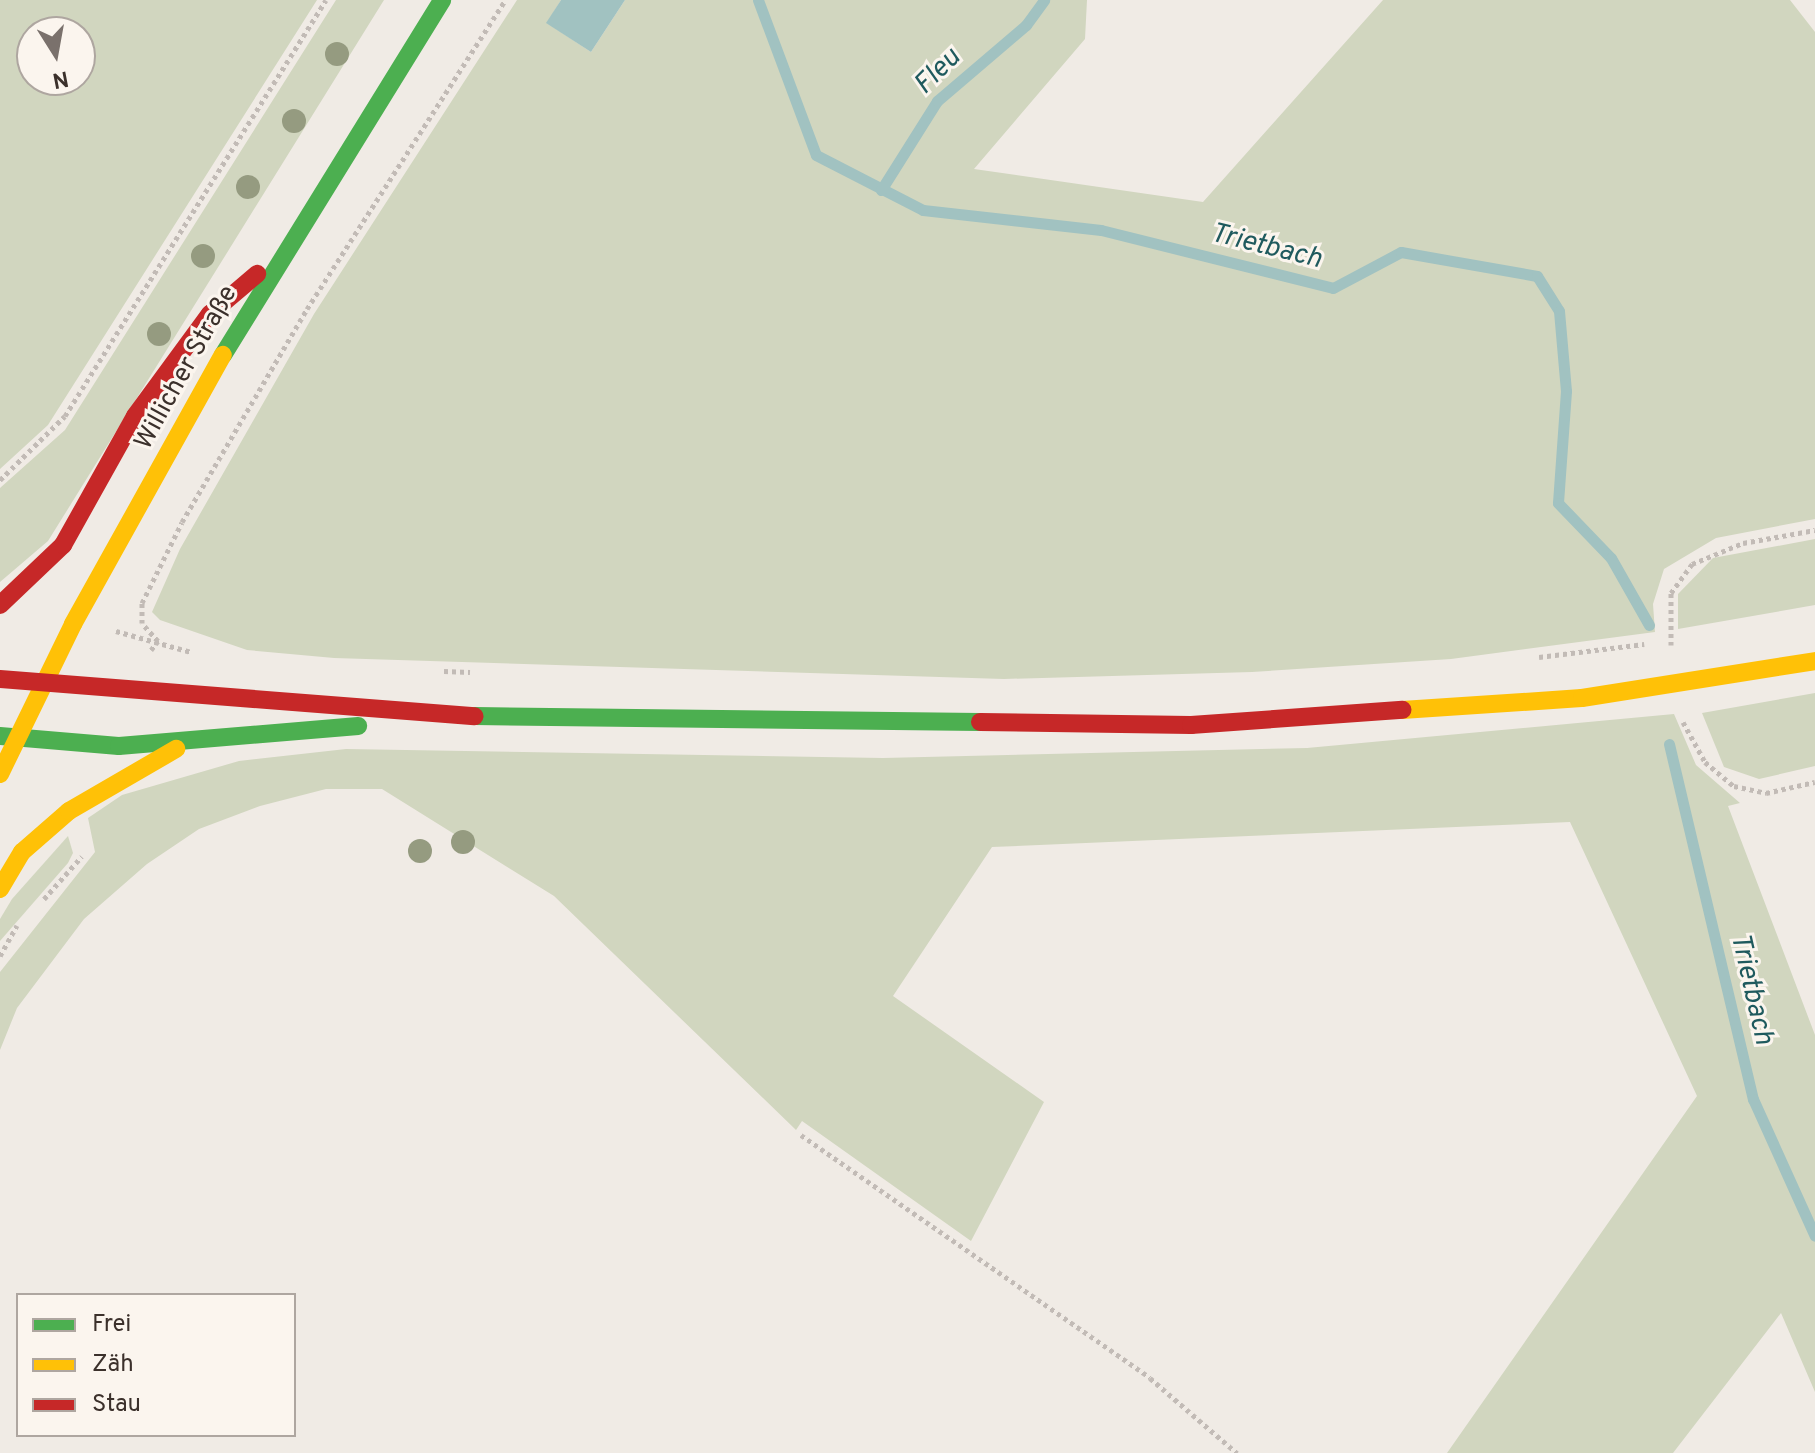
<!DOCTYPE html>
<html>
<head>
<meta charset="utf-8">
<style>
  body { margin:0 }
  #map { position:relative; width:1815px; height:1453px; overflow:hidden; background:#f0ebe5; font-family:Overpass,sans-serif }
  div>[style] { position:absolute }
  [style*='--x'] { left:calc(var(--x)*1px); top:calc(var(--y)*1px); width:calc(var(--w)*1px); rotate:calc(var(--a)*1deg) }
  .green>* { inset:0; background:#d1d6bf }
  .water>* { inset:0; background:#a1c2c1 }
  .stream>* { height:11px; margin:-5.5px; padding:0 5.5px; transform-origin:5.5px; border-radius:5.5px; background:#a1c2c1 }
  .path>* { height:5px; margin-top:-2.5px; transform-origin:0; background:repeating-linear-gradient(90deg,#c2bbb6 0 4px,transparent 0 8px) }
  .fast>* { height:18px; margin:-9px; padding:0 9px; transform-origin:9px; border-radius:9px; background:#4caf50 }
  .slow>* { height:18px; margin:-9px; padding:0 9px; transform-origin:9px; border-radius:9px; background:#ffc107 }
  .jam>* { height:18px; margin:-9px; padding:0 9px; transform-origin:9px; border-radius:9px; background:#c62828 }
  .trees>* { width:24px; height:24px; margin:-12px; border-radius:50%; background:#959b80 }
  span { translate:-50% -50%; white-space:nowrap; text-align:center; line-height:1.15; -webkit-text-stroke:6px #fbf5ee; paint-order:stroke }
  .street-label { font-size:26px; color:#3b302b }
  .water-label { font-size:28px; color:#1f5a5e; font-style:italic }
  .legend { position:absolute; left:16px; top:1293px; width:280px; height:144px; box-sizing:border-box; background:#fbf5ee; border:2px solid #aea6a0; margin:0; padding:10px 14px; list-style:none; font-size:24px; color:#3b302b }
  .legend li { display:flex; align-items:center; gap:16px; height:40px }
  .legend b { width:40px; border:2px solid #aea6a0 }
  .north { position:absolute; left:16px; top:16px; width:80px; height:80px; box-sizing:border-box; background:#fbf5ee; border:2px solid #aea6a0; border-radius:50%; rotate:169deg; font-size:22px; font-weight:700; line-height:32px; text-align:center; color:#3b302b }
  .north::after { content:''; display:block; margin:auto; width:28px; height:36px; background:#7a716c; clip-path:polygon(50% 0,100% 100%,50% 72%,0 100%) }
</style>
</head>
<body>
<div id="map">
  <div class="green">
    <i style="clip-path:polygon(evenodd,0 0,317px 0,48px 425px,0 469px,0 0,32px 32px,80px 32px,80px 80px,32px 80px,32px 32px)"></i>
    <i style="clip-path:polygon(336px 0,384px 0,48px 541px,0 582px,0 488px,65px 430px)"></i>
    <i style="clip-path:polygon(517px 0,561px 0,547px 23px,591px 52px,625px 0,1087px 0,1085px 39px,974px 169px,1203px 202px,1383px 0,1790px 0,1815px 32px,1815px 519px,1716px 538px,1664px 569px,1653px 604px,1655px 632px,1451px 659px,1252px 672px,1004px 679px,334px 658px,247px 650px,160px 620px,152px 612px,180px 549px,314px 314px)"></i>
    <i style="clip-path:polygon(1815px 539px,1815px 605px,1678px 629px,1678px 594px,1713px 558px)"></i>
    <i style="clip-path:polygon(1815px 693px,1815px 766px,1759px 779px,1724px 767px,1702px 713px)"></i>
    <i style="clip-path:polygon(1674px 714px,1696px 765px,1740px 803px,1728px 806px,1815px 1035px,1815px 1392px,1781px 1313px,1673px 1453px,1447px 1453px,1697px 1096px,1570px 822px,992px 847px,893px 996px,1044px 1102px,971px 1241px,802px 1121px,796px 1130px,554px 896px,382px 789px,326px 789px,260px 806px,199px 829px,147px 864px,84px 919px,17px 1008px,0 1050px,0 972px,95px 852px,88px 818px,122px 795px,239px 761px,346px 749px,883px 758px,1307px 748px)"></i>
    <i style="clip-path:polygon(68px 836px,73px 853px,68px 863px,0 941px,0 919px,12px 899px)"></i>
  </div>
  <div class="water">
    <i style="clip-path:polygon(561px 0,625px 0,591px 52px,546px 23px)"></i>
  </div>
  <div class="stream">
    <i style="--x:758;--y:0;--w:165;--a:69.5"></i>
    <i style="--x:816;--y:155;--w:120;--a:27.2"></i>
    <i style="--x:923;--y:210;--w:179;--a:6.4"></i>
    <i style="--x:1101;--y:230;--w:239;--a:14"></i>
    <i style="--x:1333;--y:288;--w:77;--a:-27.9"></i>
    <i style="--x:1401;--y:252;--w:138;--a:10"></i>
    <i style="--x:1537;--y:276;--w:41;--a:57.8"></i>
    <i style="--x:1559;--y:311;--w:80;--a:85"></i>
    <i style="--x:1566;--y:391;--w:112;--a:94.1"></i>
    <i style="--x:1558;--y:503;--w:76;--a:46.1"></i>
    <i style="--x:1611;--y:558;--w:77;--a:60.4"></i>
    <i style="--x:881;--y:190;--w:105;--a:-57.8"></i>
    <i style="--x:937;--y:101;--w:117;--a:-40.5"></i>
    <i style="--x:1026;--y:25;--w:31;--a:-54"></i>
    <i style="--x:1669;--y:744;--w:365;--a:76.7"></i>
    <i style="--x:1753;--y:1099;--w:150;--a:65.7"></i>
  </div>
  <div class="path">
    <i style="--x:0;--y:480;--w:91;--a:-44.6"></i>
    <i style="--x:65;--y:416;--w:491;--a:-57.9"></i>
    <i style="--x:116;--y:631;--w:78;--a:15.6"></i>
    <i style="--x:1671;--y:645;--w:52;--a:-90"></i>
    <i style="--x:1671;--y:593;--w:36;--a:-54"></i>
    <i style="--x:1692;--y:564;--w:55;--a:-22.4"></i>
    <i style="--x:1743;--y:543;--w:73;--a:-10.2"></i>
    <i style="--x:151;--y:650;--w:11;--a:-52"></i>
    <i style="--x:158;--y:641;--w:24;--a:-132"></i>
    <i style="--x:142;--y:623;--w:20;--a:-90"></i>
    <i style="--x:142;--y:603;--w:90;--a:-63.7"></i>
    <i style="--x:182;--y:522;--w:247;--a:-59.6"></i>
    <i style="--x:307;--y:309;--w:367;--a:-57.3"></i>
    <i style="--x:1539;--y:657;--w:106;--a:-7.1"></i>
    <i style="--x:444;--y:671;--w:26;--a:2"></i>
    <i style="--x:1683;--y:722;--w:46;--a:61.2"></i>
    <i style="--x:1705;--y:762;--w:38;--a:40"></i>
    <i style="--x:1734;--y:786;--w:33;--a:12"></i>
    <i style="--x:1766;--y:793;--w:50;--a:-12.7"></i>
    <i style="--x:44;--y:899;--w:57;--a:-48.5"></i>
    <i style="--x:0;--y:956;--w:35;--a:-61"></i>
    <i style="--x:801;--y:1135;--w:425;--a:34.8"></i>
    <i style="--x:1150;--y:1378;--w:115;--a:40.8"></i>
  </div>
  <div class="fast">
    <i style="--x:223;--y:355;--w:417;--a:-58.3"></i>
    <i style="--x:475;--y:716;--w:505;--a:0.68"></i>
    <i style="--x:0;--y:736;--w:119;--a:4.8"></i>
    <i style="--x:119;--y:746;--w:240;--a:-4.8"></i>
  </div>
  <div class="slow">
    <i style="--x:1402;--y:710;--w:180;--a:-3.8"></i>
    <i style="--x:1582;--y:698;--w:236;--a:-9"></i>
    <i style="--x:0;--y:774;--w:167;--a:-64"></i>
    <i style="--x:73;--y:624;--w:308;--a:-60.9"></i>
    <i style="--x:0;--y:889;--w:43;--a:-59.3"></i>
    <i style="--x:22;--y:852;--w:62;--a:-41.1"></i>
    <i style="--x:69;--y:811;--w:124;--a:-30.1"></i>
  </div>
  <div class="jam">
    <i style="--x:0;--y:605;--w:87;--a:-43.6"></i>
    <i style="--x:63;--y:545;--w:148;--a:-60.8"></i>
    <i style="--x:135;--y:416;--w:127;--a:-53.7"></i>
    <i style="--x:210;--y:314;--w:62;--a:-40.4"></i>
    <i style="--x:0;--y:679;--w:476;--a:4.5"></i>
    <i style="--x:980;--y:722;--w:211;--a:0.8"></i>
    <i style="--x:1191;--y:725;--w:212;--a:-4.1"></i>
  </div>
  <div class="trees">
    <i style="left:337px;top:54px"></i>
    <i style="left:294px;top:121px"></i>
    <i style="left:248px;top:187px"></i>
    <i style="left:203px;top:256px"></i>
    <i style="left:159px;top:334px"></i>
    <i style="left:463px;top:842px"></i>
    <i style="left:420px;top:851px"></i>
  </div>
  <div class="street-label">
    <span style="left:187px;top:368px;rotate:-61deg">Willicher Straße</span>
  </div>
  <div class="water-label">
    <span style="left:938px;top:72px;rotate:-45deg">Fleu</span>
    <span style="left:1266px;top:247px;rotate:14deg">Trietbach</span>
    <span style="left:1751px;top:989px;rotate:77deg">Trietbach</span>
  </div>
  <ul class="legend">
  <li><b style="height:10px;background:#4caf50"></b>Frei</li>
  <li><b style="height:10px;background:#ffc107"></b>Zäh</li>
  <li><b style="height:10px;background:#c62828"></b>Stau</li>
  </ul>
  <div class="north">N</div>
</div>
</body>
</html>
